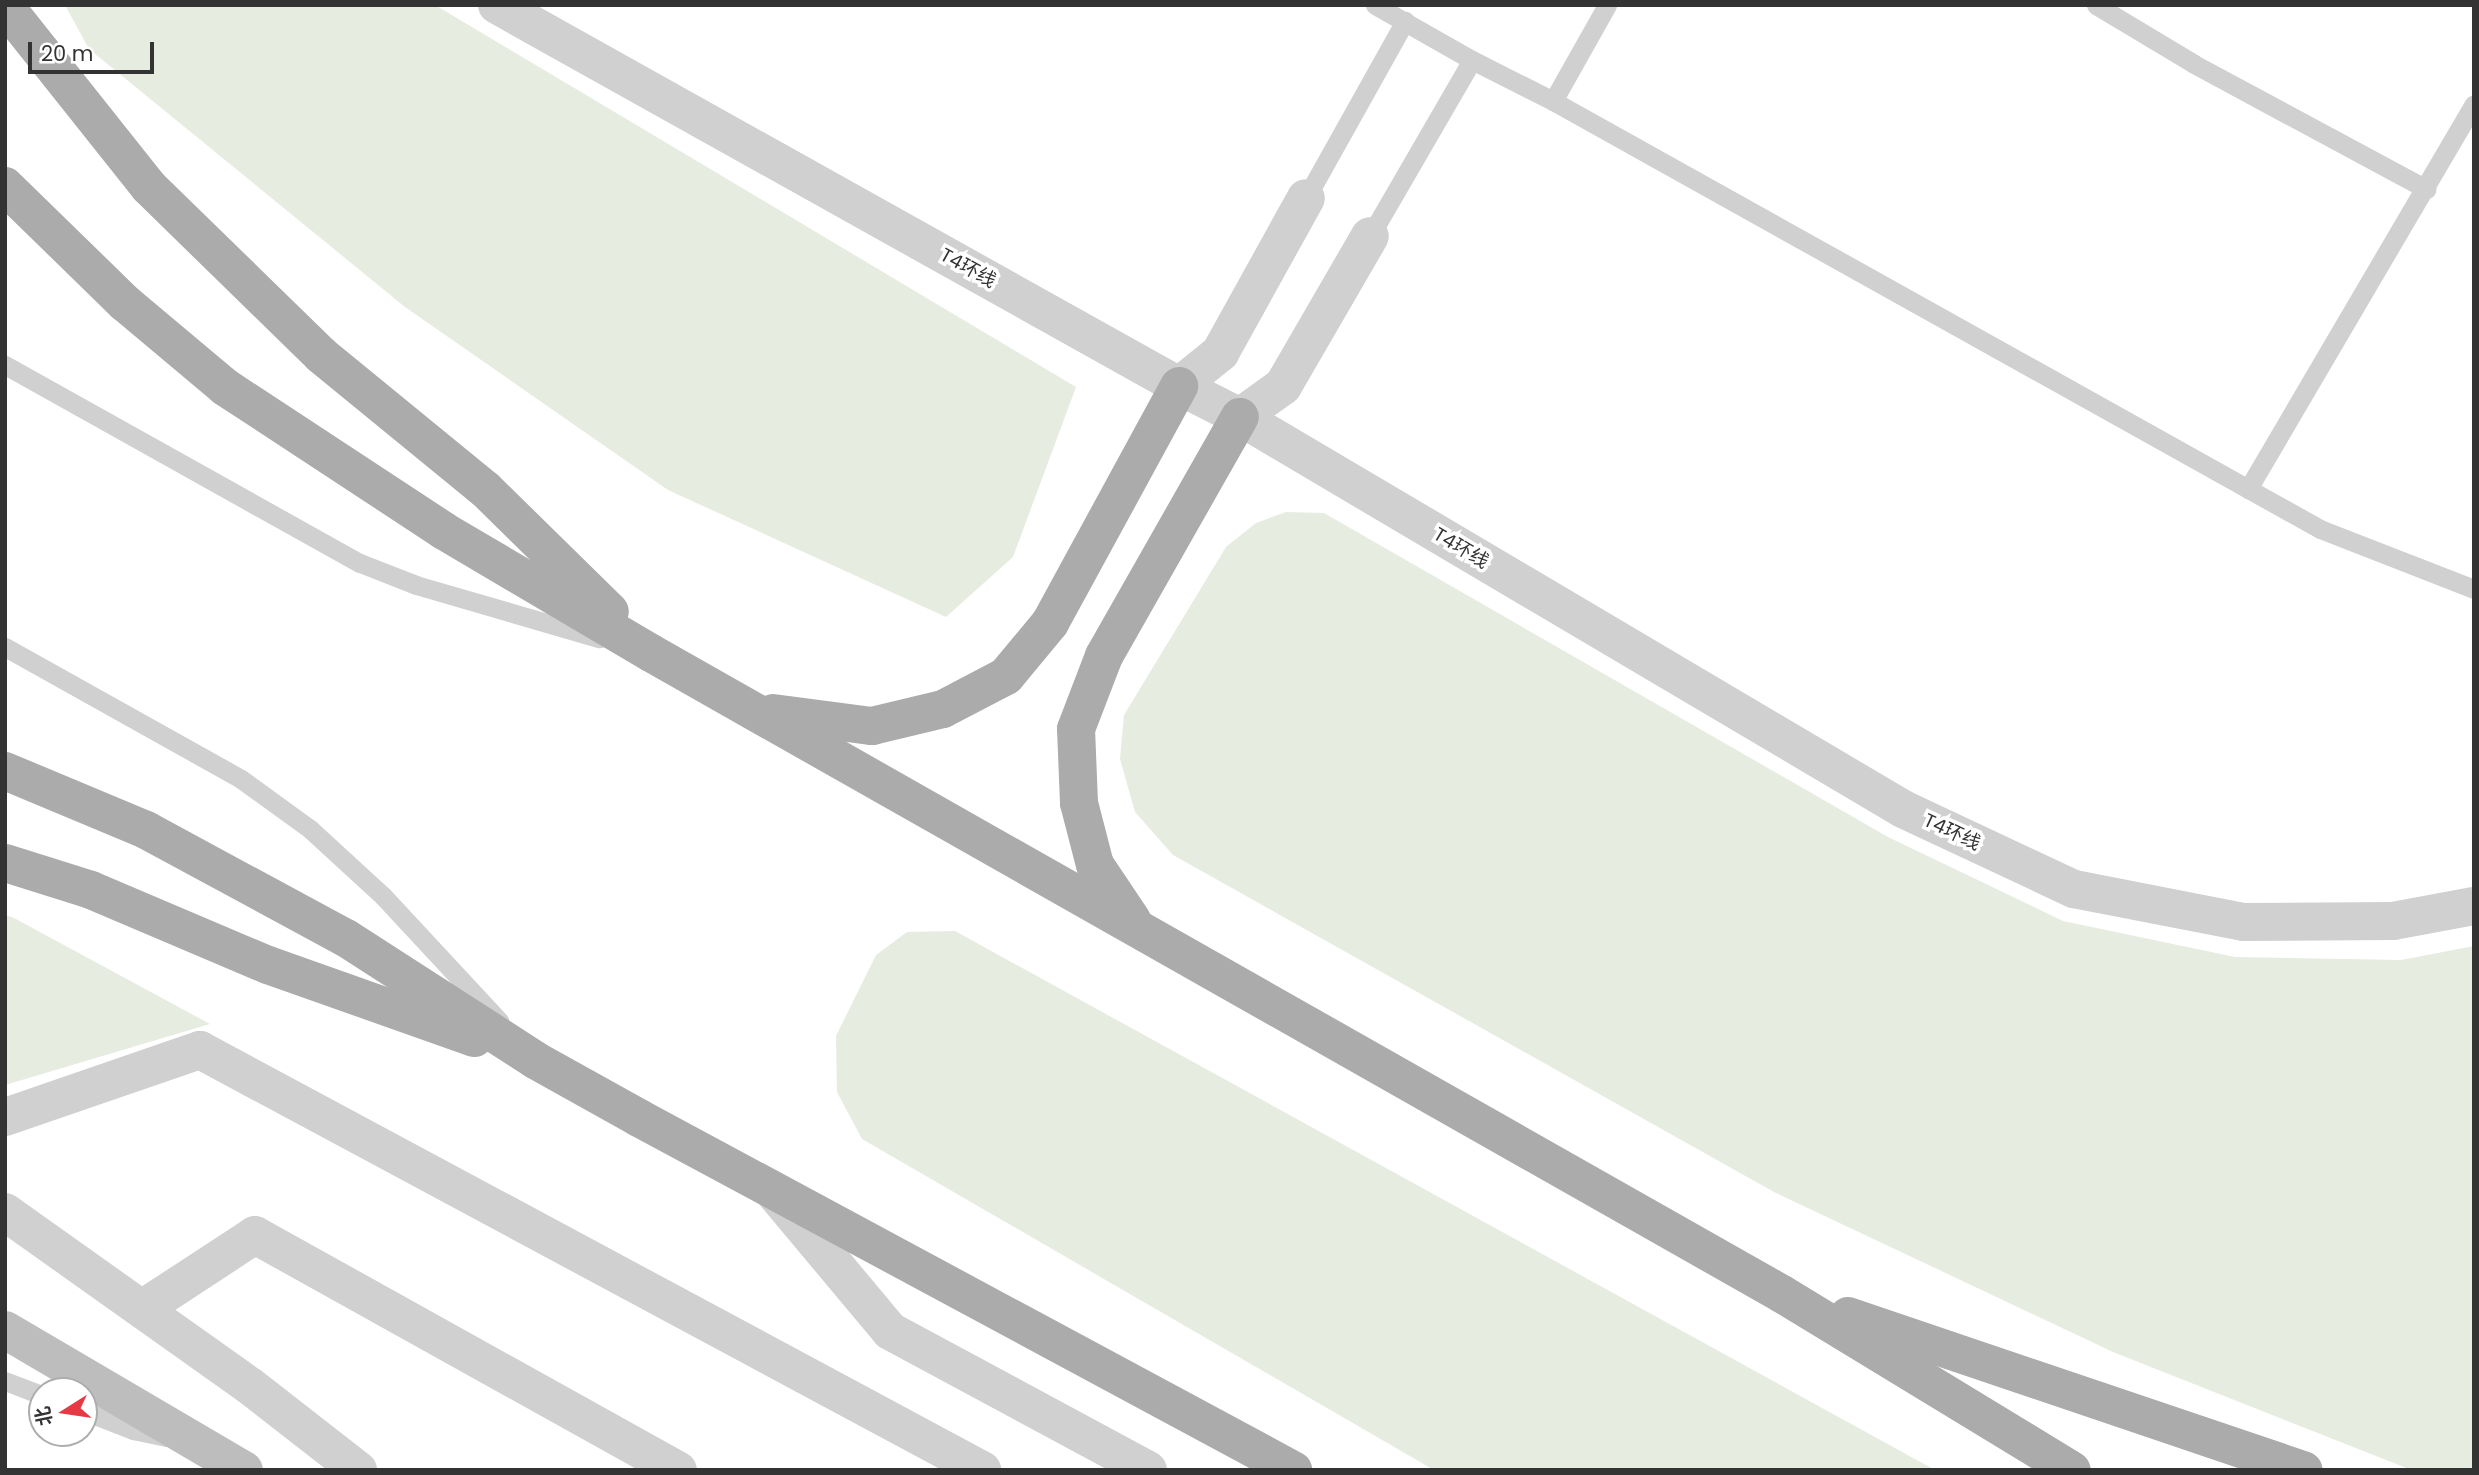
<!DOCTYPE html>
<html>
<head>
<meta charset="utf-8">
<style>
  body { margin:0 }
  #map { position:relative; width:2479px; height:1475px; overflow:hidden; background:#fff; font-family:Poppins,"Noto Sans SC",sans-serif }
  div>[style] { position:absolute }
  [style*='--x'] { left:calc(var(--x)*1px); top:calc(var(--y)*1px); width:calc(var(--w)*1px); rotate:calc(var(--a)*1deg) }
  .green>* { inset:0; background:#e6ecdf }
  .service>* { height:19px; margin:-9.5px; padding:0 9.5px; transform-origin:9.5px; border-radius:9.5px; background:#d0d0d0 }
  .minor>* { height:38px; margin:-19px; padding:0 19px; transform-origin:19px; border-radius:19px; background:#d0d0d0 }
  .secondary>* { height:38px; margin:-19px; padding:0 19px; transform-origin:19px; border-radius:19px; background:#bdbdbd }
  .primary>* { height:38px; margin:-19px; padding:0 19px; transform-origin:19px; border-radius:19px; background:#ababab }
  span { translate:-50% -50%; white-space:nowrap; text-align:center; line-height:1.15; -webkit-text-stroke:7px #fff; paint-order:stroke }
  .street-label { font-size:19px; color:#333 }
  .frame { position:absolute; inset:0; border:7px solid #333; pointer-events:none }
  .north { position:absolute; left:28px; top:1377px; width:70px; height:70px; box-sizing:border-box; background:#fff; border:2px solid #adadad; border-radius:50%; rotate:258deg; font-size:19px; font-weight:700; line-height:28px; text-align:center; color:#333 }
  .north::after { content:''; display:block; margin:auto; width:24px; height:32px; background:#e63946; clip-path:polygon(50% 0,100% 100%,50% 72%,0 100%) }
  .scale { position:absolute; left:28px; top:42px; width:126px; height:32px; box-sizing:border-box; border:4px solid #333; border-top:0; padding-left:9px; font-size:21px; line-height:24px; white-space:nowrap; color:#333; -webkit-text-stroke:5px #fff; paint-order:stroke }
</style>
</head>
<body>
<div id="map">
  <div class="green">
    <i style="clip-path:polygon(65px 5px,435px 5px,1076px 387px,1013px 557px,946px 617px,668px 490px,405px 307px,89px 49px)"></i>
    <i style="clip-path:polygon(1286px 512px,1324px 513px,1888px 837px,2063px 921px,2235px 957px,2401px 960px,2474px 946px,2474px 1470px,2409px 1469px,2113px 1352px,1774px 1192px,1173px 855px,1135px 812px,1120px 759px,1124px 715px,1226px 547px,1256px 523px)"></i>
    <i style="clip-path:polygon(5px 915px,14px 918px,210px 1024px,5px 1085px)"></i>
    <i style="clip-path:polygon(955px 931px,1935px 1470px,1434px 1470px,862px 1139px,837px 1092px,836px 1036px,876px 955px,907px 932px)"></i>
  </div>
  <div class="service">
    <i style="--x:1375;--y:5;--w:112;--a:29.6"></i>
    <i style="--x:1472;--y:60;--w:91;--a:26.8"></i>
    <i style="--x:1553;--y:101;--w:878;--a:29.16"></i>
    <i style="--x:2320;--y:529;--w:165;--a:21.3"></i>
    <i style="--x:2096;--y:5;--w:114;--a:31"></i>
    <i style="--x:2194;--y:64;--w:264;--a:28.3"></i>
    <i style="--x:1553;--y:101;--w:110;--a:-60.6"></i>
    <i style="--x:1306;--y:198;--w:203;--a:-60.8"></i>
    <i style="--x:1370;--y:236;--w:203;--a:-59.9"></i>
    <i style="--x:5;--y:365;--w:406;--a:29.2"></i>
    <i style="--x:360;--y:563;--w:60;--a:21.4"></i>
    <i style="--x:416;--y:585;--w:191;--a:16.2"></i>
    <i style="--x:2248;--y:489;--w:446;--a:-59.6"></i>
    <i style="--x:5;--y:647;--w:270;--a:29.2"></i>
    <i style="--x:241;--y:779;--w:85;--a:35.9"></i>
    <i style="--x:310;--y:829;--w:99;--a:42.5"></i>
    <i style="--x:383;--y:896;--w:171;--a:47.1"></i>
    <i style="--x:5;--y:1381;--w:40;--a:21"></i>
    <i style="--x:84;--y:1411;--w:53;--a:21.2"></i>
    <i style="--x:133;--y:1430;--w:34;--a:12"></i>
  </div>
  <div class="minor">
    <i style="--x:497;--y:5;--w:781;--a:29.19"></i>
    <i style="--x:1179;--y:386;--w:68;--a:26.9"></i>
    <i style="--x:1240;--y:417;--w:770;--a:30.59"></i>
    <i style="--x:1903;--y:809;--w:189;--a:25.1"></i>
    <i style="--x:2074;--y:889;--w:172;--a:11"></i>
    <i style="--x:2243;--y:922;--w:150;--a:-0.4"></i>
    <i style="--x:2393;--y:921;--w:82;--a:-10.5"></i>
    <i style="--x:1179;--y:386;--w:53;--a:-38.8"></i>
    <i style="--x:1220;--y:353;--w:177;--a:-61"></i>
    <i style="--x:1240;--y:417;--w:53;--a:-35.8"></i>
    <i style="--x:1283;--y:386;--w:173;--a:-59.9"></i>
    <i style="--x:5;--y:1117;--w:206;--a:-19"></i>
    <i style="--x:200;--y:1050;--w:888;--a:28.24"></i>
    <i style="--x:773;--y:1191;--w:182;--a:50.1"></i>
    <i style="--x:890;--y:1331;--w:293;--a:28.3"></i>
    <i style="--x:5;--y:1212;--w:301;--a:35.4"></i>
    <i style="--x:250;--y:1386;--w:137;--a:37.9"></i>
    <i style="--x:142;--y:1309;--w:135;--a:-33.2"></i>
    <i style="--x:255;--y:1235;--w:484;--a:29.1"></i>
  </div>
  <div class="secondary">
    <i style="--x:5;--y:1330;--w:277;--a:30.4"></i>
  </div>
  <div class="primary">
    <i style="--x:5;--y:6;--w:231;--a:51.5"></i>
    <i style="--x:149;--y:187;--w:240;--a:44.3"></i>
    <i style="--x:321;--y:355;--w:212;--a:39.3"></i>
    <i style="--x:485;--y:489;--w:175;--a:44.5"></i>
    <i style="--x:5;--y:186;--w:168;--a:44.3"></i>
    <i style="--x:125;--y:303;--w:131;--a:40"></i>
    <i style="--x:225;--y:387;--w:262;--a:33.3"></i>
    <i style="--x:444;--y:531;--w:240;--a:30.5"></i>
    <i style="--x:651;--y:653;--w:1300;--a:29.54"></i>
    <i style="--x:1782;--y:1294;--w:339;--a:31.3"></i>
    <i style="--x:773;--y:713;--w:100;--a:7.5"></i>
    <i style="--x:872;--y:726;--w:73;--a:-13.5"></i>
    <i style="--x:943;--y:709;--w:71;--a:-27.6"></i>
    <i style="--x:1006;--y:676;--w:69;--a:-50.3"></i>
    <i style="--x:1050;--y:623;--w:270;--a:-61.4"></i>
    <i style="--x:5;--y:771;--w:153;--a:22.7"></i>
    <i style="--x:146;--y:830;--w:227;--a:28.4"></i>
    <i style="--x:346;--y:938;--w:225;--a:32.8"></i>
    <i style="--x:535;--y:1060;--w:119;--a:29.1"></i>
    <i style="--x:639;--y:1118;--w:743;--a:28.29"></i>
    <i style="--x:5;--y:863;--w:90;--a:17.4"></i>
    <i style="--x:91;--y:890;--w:192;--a:23"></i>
    <i style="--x:268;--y:965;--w:219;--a:19.5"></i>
    <i style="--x:1132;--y:920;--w:66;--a:-123.9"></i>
    <i style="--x:1095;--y:865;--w:64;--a:-104.5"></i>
    <i style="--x:1079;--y:803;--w:74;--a:-92.3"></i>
    <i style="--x:1076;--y:729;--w:78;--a:-69"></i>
    <i style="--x:1104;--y:656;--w:275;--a:-60.4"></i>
    <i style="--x:1848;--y:1316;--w:481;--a:18.7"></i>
  </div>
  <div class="street-label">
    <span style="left:968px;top:268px;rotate:29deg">T4环线</span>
    <span style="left:1461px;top:548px;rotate:31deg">T4环线</span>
    <span style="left:1952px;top:832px;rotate:25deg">T4环线</span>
  </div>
  <div class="frame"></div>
  <div class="north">北</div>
  <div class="scale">20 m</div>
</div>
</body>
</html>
